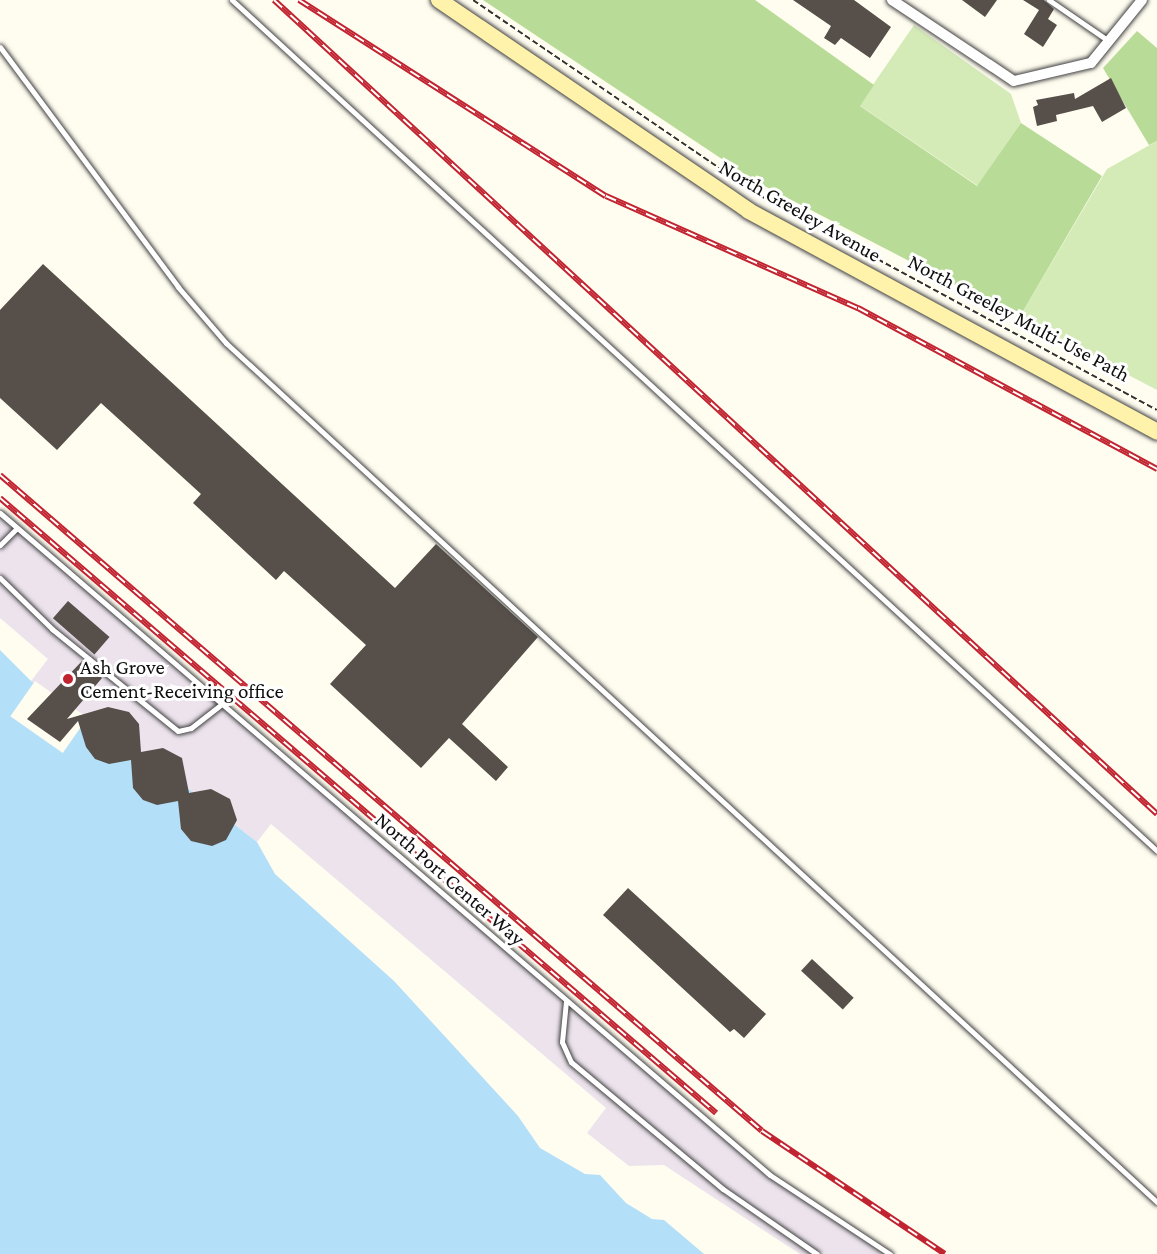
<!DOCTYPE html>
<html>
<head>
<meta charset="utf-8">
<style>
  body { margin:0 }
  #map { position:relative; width:1157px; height:1254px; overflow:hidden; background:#fffcf0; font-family:"Crimson Pro",serif }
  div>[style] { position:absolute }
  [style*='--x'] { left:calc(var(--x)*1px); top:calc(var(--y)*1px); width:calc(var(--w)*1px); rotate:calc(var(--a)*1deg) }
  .industrial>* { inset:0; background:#ece3ed }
  .green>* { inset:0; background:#d4ebb8 }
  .forest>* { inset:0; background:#b8dc97 }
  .water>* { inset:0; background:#b3e0f8 }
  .pier>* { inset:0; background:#fffcf0; transform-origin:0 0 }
  .building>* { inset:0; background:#574f4a; transform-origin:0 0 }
  .path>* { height:2px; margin-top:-1px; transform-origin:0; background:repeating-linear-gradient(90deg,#303030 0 6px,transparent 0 9px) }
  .roads { filter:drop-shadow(0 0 2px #414141) drop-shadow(0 0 2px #414141) }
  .service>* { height:5px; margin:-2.5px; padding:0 2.5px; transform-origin:2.5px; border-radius:2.5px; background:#fff }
  .minor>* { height:10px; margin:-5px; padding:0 5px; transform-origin:5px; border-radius:5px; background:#fff }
  .secondary>* { height:16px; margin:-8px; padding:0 8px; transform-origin:8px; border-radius:8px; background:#fff3ab }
  .rail>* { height:6px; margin-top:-3px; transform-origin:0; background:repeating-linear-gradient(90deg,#fff 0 11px,#c22330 0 22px); box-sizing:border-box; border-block:2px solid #c22330 }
  .dots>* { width:16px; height:16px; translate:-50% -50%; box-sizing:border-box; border:3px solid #fff; border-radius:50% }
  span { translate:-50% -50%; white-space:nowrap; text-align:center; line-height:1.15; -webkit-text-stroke:6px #fff; paint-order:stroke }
  .street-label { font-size:21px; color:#0e0e0e }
  .poi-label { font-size:21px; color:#0e0e0e }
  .left { translate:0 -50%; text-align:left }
</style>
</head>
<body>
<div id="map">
  <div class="industrial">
    <i style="clip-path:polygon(0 509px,769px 1172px,895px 1254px,800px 1254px,664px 1165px,629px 1166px,587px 1133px,606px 1108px,271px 824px,257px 842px,155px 763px,31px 681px,48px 659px,0 618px)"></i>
  </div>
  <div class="green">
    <i style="clip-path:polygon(914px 25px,1011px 94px,1021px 123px,978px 186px,859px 105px)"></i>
    <i style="clip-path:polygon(1157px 141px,1157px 390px,1019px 318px,1107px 169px)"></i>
  </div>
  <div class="forest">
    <i style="clip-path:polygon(483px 0,755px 0,874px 85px,860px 106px,977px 186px,1021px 123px,1102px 176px,1019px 318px,755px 181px)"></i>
    <i style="clip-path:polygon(1137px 31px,1157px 48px,1157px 141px,1149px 145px,1103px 68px)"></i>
  </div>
  <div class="water">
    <i style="clip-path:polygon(0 650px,31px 681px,155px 763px,257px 842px,275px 874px,394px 981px,518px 1116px,540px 1148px,585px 1174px,600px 1175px,626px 1203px,652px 1219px,664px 1220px,704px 1254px,0 1254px)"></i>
  </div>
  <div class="pier">
    <i style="left:35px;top:681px;width:64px;height:43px;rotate:35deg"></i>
  </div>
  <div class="building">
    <i style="clip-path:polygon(793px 0,854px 0,891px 27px,870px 58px,841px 38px,835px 45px,824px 38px,831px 26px)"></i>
    <i style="clip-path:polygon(962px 0,997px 0,985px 17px)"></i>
    <i style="clip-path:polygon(1023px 0,1044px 0,1054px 9px,1048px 19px,1057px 25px,1043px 47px,1024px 34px,1039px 10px)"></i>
    <i style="clip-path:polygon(1111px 78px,1126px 108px,1102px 122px,1093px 106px,1056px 115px,1057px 121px,1037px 126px,1033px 107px,1038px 105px,1036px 100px,1074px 93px,1075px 99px)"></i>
    <i style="clip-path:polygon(43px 264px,395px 588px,436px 544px,538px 637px,462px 724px,508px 767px,496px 781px,449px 738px,421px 768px,330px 684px,366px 645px,284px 571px,276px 580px,193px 503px,201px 494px,101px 403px,57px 450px,0 398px,0 310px)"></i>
    <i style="left:68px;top:601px;width:55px;height:23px;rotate:41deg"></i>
    <i style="clip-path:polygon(82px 661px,102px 678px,67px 719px,108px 707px,129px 712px,139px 724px,141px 752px,163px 748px,182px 758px,189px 793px,211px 789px,230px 799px,237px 820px,226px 840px,212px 846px,191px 841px,181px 829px,178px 801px,157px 805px,143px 800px,133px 788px,131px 760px,109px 764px,95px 759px,86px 747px,78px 721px,60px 742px,27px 719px)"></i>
    <i style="clip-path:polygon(628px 888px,766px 1014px,744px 1038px,734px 1029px,730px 1032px,603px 915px)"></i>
    <i style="left:812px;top:959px;width:57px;height:16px;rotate:43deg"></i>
  </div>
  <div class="path">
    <i style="--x:473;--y:0;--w:346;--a:34.3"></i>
    <i style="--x:759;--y:195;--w:452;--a:28.4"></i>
  </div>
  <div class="roads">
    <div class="service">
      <i style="--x:232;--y:0;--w:1257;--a:42.61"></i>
      <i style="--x:1049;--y:0;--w:74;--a:34.5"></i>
      <i style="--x:0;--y:47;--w:299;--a:53.4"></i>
      <i style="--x:178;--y:287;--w:74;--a:49.4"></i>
      <i style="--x:226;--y:343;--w:1267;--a:42.7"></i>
      <i style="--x:0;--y:513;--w:1015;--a:40.69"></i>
      <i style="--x:770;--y:1175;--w:144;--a:33.4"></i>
      <i style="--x:0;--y:545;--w:24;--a:-45"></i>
      <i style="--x:0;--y:578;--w:73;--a:44.4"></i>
      <i style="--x:52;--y:629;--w:162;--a:39"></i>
      <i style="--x:178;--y:731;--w:13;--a:-13"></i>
      <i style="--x:191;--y:728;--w:39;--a:-38"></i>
      <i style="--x:566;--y:1001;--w:41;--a:95.6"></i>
      <i style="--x:562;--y:1042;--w:22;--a:66"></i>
      <i style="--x:571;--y:1062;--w:198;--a:39.9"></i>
      <i style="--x:723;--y:1189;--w:114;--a:34.7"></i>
    </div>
    <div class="minor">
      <i style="--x:892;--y:0;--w:146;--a:33.6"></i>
      <i style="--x:1014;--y:81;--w:79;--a:-13.2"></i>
      <i style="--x:1091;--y:63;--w:81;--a:-51"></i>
    </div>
    <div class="secondary">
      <i style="--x:439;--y:0;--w:375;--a:34.2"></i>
      <i style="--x:749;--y:211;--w:464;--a:28.4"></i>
    </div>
  </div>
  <div class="rail">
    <i style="--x:274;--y:0;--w:1201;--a:42.67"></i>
    <i style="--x:299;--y:0;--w:364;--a:32.6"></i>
    <i style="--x:606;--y:196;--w:276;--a:24"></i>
    <i style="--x:858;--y:308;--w:340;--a:28.3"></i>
    <i style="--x:0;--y:475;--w:1005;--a:40.72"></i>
    <i style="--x:762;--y:1131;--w:220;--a:33.9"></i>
    <i style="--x:0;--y:498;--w:944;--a:40.66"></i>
  </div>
  <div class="dots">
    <i style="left:68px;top:679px;background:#c22330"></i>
  </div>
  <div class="street-label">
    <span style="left:800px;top:211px;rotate:30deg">North Greeley Avenue</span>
    <span style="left:1019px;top:318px;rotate:28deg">North Greeley Multi-Use Path</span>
    <span style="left:450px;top:879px;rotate:41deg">North Port Center Way</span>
  </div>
  <div class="poi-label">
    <span class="left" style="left:80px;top:679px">Ash Grove<br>Cement-Receiving office</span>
  </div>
</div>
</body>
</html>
